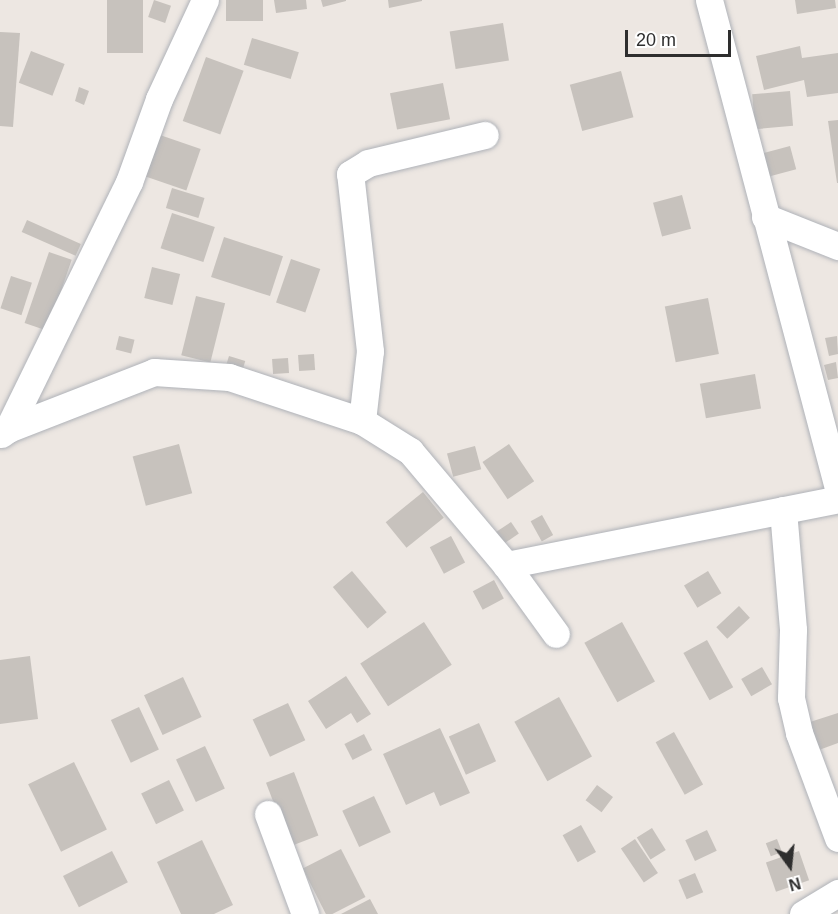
<!DOCTYPE html>
<html>
<head>
<meta charset="utf-8">
<style>
  body { margin:0 }
  #map { position:relative; width:838px; height:914px; overflow:hidden; background:#ede7e2; font-family:Arial,sans-serif }
  div>[style] { position:absolute }
  [style*='--x'] { left:calc(var(--x)*1px); top:calc(var(--y)*1px); width:calc(var(--w)*1px); rotate:calc(var(--a)*1deg) }
  .building>* { inset:0; background:#c7c2bd; transform-origin:0 0 }
  .roads { filter:drop-shadow(0 0 2px #afb2b8) drop-shadow(0 0 2px #afb2b8) }
  .minor>* { height:27px; margin:-13.5px; padding:0 13.5px; transform-origin:13.5px; border-radius:13.5px; background:#fff }
  span { translate:-50% -50%; white-space:nowrap; text-align:center; line-height:1.15; -webkit-text-stroke:4.5px #fff; paint-order:stroke }
  .north { position:absolute; left:760px; top:836px; width:60px; height:60px; -webkit-text-stroke:4px #fff; paint-order:stroke; rotate:165deg; font-size:16px; font-weight:700; line-height:24px; text-align:center; color:#2e2e2e }
  .north::after { content:''; display:block; margin:auto; width:21px; height:27px; background:#2e2e2e; clip-path:polygon(50% 0,100% 100%,50% 72%,0 100%) }
  .scale { position:absolute; left:625px; top:30px; width:106px; height:27px; box-sizing:border-box; border:3px solid #2e2e2e; border-top:0; padding-left:8px; font-size:18px; line-height:21px; white-space:nowrap; color:#2e2e2e; -webkit-text-stroke:4px #fff; paint-order:stroke }
</style>
</head>
<body>
<div id="map">
  <div class="building">
    <i style="left:107px;top:0;width:36px;height:53px"></i>
    <i style="left:154px;top:0;width:18px;height:18px;rotate:19deg"></i>
    <i style="left:226px;top:0;width:37px;height:21px"></i>
    <i style="clip-path:polygon(274px 0,306px 0,307px 9px,276px 13px)"></i>
    <i style="clip-path:polygon(321px 0,346px 0,346px 1px,323px 7px)"></i>
    <i style="clip-path:polygon(388px 0,422px 0,422px 1px,389px 8px)"></i>
    <i style="clip-path:polygon(795px 0,835px 0,836px 8px,797px 14px)"></i>
    <i style="left:503px;top:23px;width:38px;height:54px;rotate:81deg"></i>
    <i style="clip-path:polygon(0 32px,20px 33px,13px 127px,0 126px)"></i>
    <i style="left:252px;top:38px;width:49px;height:28px;rotate:17deg"></i>
    <i style="clip-path:polygon(800px 46px,802px 58px,838px 53px,838px 93px,807px 97px,804px 80px,764px 90px,756px 56px)"></i>
    <i style="left:31px;top:51px;width:36px;height:34px;rotate:21deg"></i>
    <i style="left:206px;top:57px;width:40px;height:68px;rotate:20deg"></i>
    <i style="left:621px;top:71px;width:48px;height:53px;rotate:75deg"></i>
    <i style="left:443px;top:83px;width:37px;height:54px;rotate:79deg"></i>
    <i style="clip-path:polygon(79px 87px,89px 91px,84px 105px,75px 101px)"></i>
    <i style="left:790px;top:91px;width:35px;height:38px;rotate:85deg"></i>
    <i style="clip-path:polygon(838px 120px,838px 183px,837px 183px,828px 121px)"></i>
    <i style="left:160px;top:135px;width:43px;height:44px;rotate:19deg"></i>
    <i style="left:790px;top:146px;width:24px;height:29px;rotate:75deg"></i>
    <i style="left:172px;top:188px;width:34px;height:21px;rotate:17deg"></i>
    <i style="left:682px;top:195px;width:35px;height:30px;rotate:75deg"></i>
    <i style="left:172px;top:213px;width:45px;height:37px;rotate:18deg"></i>
    <i style="left:27px;top:220px;width:59px;height:13px;rotate:24deg"></i>
    <i style="left:224px;top:237px;width:62px;height:42px;rotate:18deg"></i>
    <i style="left:49px;top:252px;width:24px;height:75px;rotate:19deg"></i>
    <i style="left:291px;top:259px;width:31px;height:46px;rotate:19deg"></i>
    <i style="left:152px;top:267px;width:29px;height:32px;rotate:14deg"></i>
    <i style="left:11px;top:276px;width:22px;height:34px;rotate:18deg"></i>
    <i style="left:196px;top:296px;width:30px;height:61px;rotate:14deg"></i>
    <i style="left:708px;top:298px;width:57px;height:44px;rotate:79deg"></i>
    <i style="left:119px;top:336px;width:16px;height:14px;rotate:14deg"></i>
    <i style="clip-path:polygon(837px 336px,838px 354px,829px 356px,825px 338px)"></i>
    <i style="left:314px;top:354px;width:16px;height:16px;rotate:86deg"></i>
    <i style="left:229px;top:356px;width:17px;height:9px;rotate:17deg"></i>
    <i style="left:288px;top:358px;width:15px;height:16px;rotate:86deg"></i>
    <i style="clip-path:polygon(836px 362px,838px 378px,828px 380px,824px 365px)"></i>
    <i style="left:755px;top:374px;width:35px;height:56px;rotate:80deg"></i>
    <i style="left:179px;top:444px;width:51px;height:48px;rotate:75deg"></i>
    <i style="left:509px;top:444px;width:45px;height:32px;rotate:56deg"></i>
    <i style="left:475px;top:446px;width:24px;height:29px;rotate:75deg"></i>
    <i style="left:423px;top:492px;width:33px;height:48px;rotate:51deg"></i>
    <i style="left:542px;top:515px;width:23px;height:13px;rotate:61deg"></i>
    <i style="left:511px;top:522px;width:14px;height:19px;rotate:56deg"></i>
    <i style="left:451px;top:536px;width:30px;height:24px;rotate:62deg"></i>
    <i style="left:352px;top:571px;width:54px;height:25px;rotate:50deg"></i>
    <i style="left:708px;top:571px;width:26px;height:28px;rotate:59deg"></i>
    <i style="left:494px;top:580px;width:21px;height:24px;rotate:62deg"></i>
    <i style="left:739px;top:606px;width:16px;height:31px;rotate:47deg"></i>
    <i style="left:424px;top:622px;width:51px;height:76px;rotate:57deg"></i>
    <i style="left:622px;top:622px;width:68px;height:43px;rotate:61deg"></i>
    <i style="left:707px;top:640px;width:54px;height:27px;rotate:61deg"></i>
    <i style="clip-path:polygon(30px 656px,38px 719px,0 724px,0 660px)"></i>
    <i style="left:762px;top:667px;width:20px;height:24px;rotate:60deg"></i>
    <i style="clip-path:polygon(346px 676px,371px 714px,357px 723px,351px 713px,326px 729px,308px 701px)"></i>
    <i style="left:183px;top:677px;width:44px;height:43px;rotate:65deg"></i>
    <i style="left:559px;top:697px;width:68px;height:51px;rotate:61deg"></i>
    <i style="left:288px;top:703px;width:41px;height:39px;rotate:65deg"></i>
    <i style="left:139px;top:707px;width:47px;height:31px;rotate:65deg"></i>
    <i style="clip-path:polygon(838px 713px,838px 743px,819px 750px,810px 722px)"></i>
    <i style="left:479px;top:723px;width:42px;height:33px;rotate:66deg"></i>
    <i style="clip-path:polygon(440px 728px,470px 793px,440px 806px,434px 792px,406px 805px,383px 754px)"></i>
    <i style="left:674px;top:732px;width:60px;height:21px;rotate:61deg"></i>
    <i style="left:364px;top:734px;width:18px;height:22px;rotate:63deg"></i>
    <i style="left:205px;top:746px;width:47px;height:32px;rotate:65deg"></i>
    <i style="left:74px;top:762px;width:75px;height:51px;rotate:64deg"></i>
    <i style="left:294px;top:772px;width:68px;height:30px;rotate:69deg"></i>
    <i style="left:169px;top:780px;width:34px;height:31px;rotate:64deg"></i>
    <i style="left:597px;top:785px;width:20px;height:19px;rotate:37deg"></i>
    <i style="left:374px;top:796px;width:40px;height:35px;rotate:65deg"></i>
    <i style="left:581px;top:825px;width:31px;height:21px;rotate:61deg"></i>
    <i style="left:652px;top:828px;width:26px;height:18px;rotate:58deg"></i>
    <i style="left:707px;top:830px;width:23px;height:24px;rotate:65deg"></i>
    <i style="left:635px;top:839px;width:41px;height:17px;rotate:56deg"></i>
    <i style="left:777px;top:839px;width:14px;height:12px;rotate:69deg"></i>
    <i style="clip-path:polygon(202px 840px,233px 905px,214px 914px,181px 914px,157px 862px)"></i>
    <i style="left:341px;top:849px;width:54px;height:43px;rotate:63deg"></i>
    <i style="left:112px;top:851px;width:35px;height:55px;rotate:63deg"></i>
    <i style="left:799px;top:851px;width:31px;height:35px;rotate:71deg"></i>
    <i style="left:695px;top:873px;width:21px;height:18px;rotate:67deg"></i>
    <i style="clip-path:polygon(370px 899px,378px 914px,341px 914px)"></i>
  </div>
  <div class="roads">
    <div class="minor">
      <i style="--x:709;--y:0;--w:505;--a:75.19"></i>
      <i style="--x:765;--y:217;--w:79;--a:21.7"></i>
      <i style="--x:362;--y:421;--w:70;--a:-83.5"></i>
      <i style="--x:370;--y:351;--w:178;--a:-96.4"></i>
      <i style="--x:350;--y:174;--w:21;--a:-31"></i>
      <i style="--x:368;--y:163;--w:120;--a:-13.5"></i>
      <i style="--x:8;--y:429;--w:157;--a:-21.3"></i>
      <i style="--x:154;--y:372;--w:75;--a:3.8"></i>
      <i style="--x:229;--y:377;--w:140;--a:18.3"></i>
      <i style="--x:362;--y:421;--w:57;--a:32"></i>
      <i style="--x:410;--y:451;--w:149;--a:49.9"></i>
      <i style="--x:506;--y:565;--w:85;--a:54.1"></i>
      <i style="--x:1;--y:434;--w:9;--a:-36"></i>
      <i style="--x:8;--y:429;--w:275;--a:-63.9"></i>
      <i style="--x:129;--y:182;--w:88;--a:-70.1"></i>
      <i style="--x:159;--y:99;--w:109;--a:-65.1"></i>
      <i style="--x:783;--y:510;--w:120;--a:85.2"></i>
      <i style="--x:793;--y:630;--w:68;--a:91.7"></i>
      <i style="--x:791;--y:698;--w:36;--a:77"></i>
      <i style="--x:799;--y:733;--w:112;--a:69.6"></i>
      <i style="--x:506;--y:565;--w:338;--a:-11.2"></i>
      <i style="--x:268;--y:814;--w:107;--a:69.7"></i>
      <i style="--x:803;--y:914;--w:41;--a:-31"></i>
    </div>
  </div>
  <div class="north">N</div>
  <div class="scale">20 m</div>
</div>
</body>
</html>
